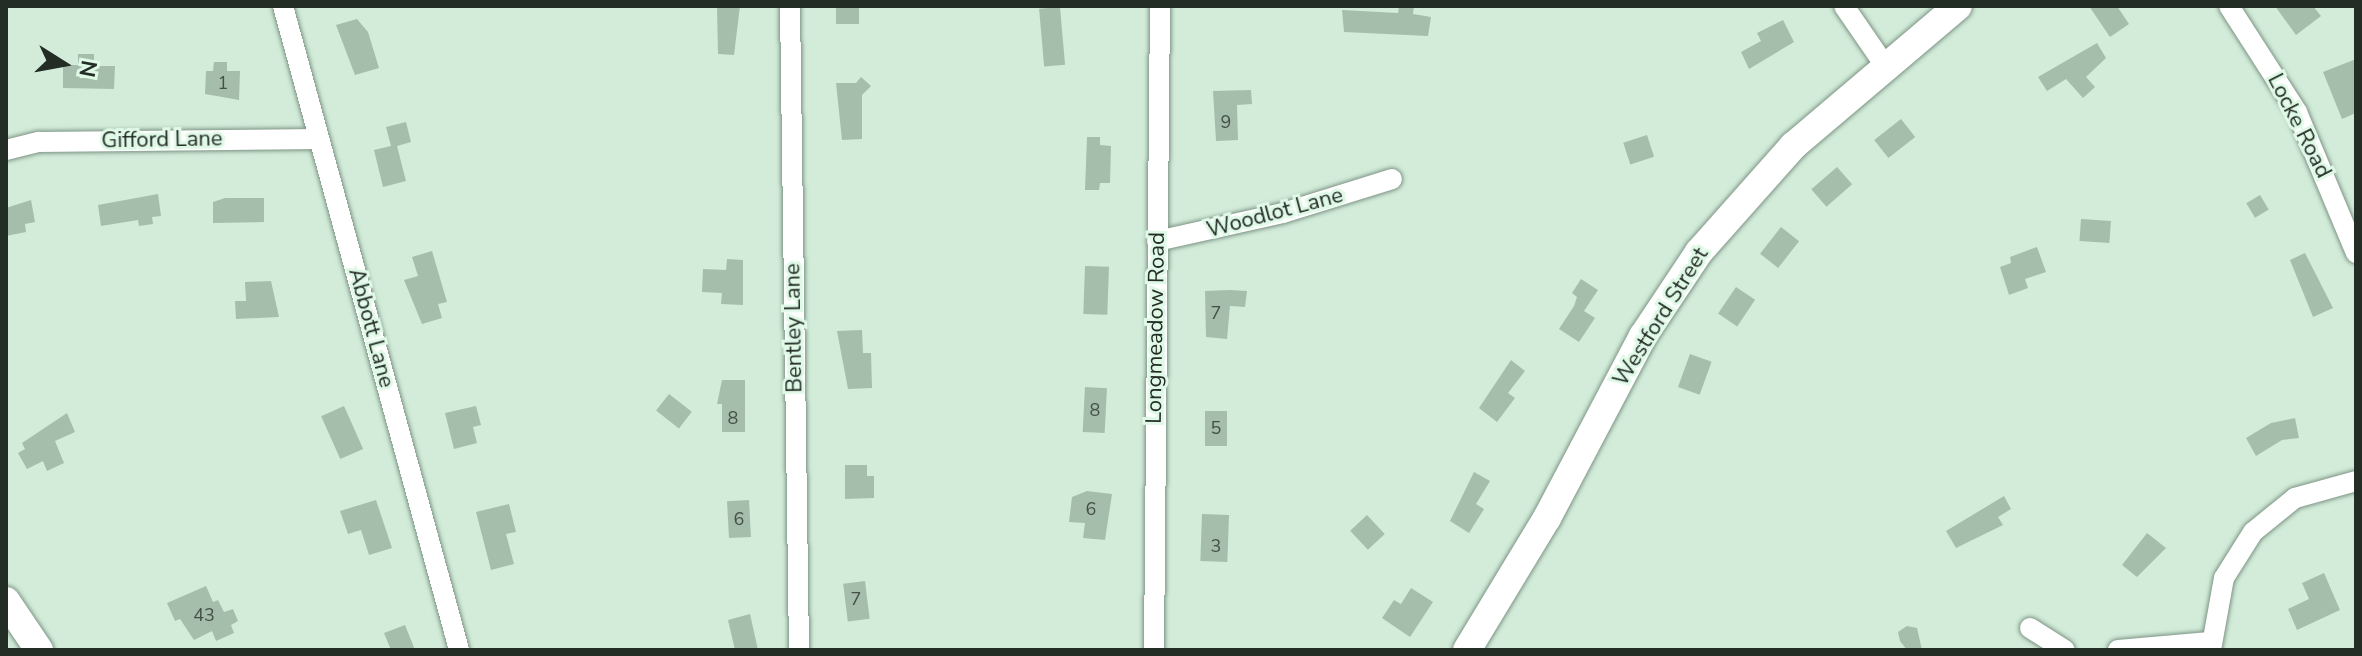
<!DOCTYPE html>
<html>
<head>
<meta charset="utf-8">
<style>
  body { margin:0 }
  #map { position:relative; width:2362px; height:656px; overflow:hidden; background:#d3ecda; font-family:"Nunito Sans",sans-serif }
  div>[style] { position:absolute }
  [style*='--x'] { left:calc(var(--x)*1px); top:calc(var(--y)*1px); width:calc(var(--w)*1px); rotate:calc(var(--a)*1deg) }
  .building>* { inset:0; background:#a5bdab; transform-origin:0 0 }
  .roads { filter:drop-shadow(0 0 2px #7d9484) drop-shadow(0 0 2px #7d9484) }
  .street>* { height:20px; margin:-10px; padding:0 10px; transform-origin:10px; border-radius:10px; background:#fff }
  .secondary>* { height:28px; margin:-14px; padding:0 14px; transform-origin:14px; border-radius:14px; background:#fff }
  span { translate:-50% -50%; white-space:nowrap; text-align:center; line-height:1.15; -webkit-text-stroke:6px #e0f9e7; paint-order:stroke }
  .number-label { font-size:18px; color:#445046 }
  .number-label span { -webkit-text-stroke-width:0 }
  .street-label { font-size:22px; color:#232c25 }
  .frame { position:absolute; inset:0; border:8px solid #232c25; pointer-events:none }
  .north { position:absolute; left:24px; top:24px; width:80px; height:80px; -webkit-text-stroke:6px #e0f9e7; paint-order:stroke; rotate:101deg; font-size:22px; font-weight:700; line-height:32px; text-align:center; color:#232c25 }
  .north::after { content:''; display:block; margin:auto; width:28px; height:36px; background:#232c25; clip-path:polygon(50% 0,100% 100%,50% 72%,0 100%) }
</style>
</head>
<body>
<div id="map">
  <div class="building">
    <i style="clip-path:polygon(717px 6px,740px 6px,734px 55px,718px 54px)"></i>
    <i style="left:836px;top:6px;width:23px;height:18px"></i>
    <i style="clip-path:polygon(1399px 6px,1414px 6px,1413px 14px,1431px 17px,1428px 36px,1344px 32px,1342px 10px,1398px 13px)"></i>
    <i style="clip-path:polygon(2089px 6px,2117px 6px,2129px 24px,2110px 37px)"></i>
    <i style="clip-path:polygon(2275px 6px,2313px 6px,2321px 16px,2296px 35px)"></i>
    <i style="left:1060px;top:7px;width:58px;height:21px;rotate:85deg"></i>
    <i style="clip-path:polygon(357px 19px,368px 32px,379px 68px,355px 75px,336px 25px)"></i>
    <i style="clip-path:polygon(1783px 20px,1794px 42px,1749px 69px,1741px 52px,1761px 41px,1757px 33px)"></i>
    <i style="clip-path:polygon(2097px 43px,2106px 58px,2086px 77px,2095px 87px,2083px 98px,2066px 79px,2047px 91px,2038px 77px)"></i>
    <i style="clip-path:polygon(78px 54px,94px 54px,94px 66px,115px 66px,114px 89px,63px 88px,63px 65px,78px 65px)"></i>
    <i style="clip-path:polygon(2356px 59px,2356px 113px,2342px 119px,2323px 72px)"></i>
    <i style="clip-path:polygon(214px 62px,227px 62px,227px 71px,240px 71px,239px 100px,205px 94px,206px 71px,213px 71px)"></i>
    <i style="clip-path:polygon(861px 77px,871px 86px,862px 95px,862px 139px,842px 140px,836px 83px,856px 83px)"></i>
    <i style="clip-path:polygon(1251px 90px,1252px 104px,1237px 105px,1238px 140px,1216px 141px,1213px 91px)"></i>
    <i style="left:1901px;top:119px;width:23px;height:34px;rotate:52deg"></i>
    <i style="clip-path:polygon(406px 122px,411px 142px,397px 146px,406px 181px,383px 187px,374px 150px,391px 146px,386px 127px)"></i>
    <i style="left:1647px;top:135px;width:23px;height:25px;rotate:72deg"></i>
    <i style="clip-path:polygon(1087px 137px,1100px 137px,1100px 145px,1111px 146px,1110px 183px,1100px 183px,1099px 190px,1085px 190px)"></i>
    <i style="left:1837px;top:167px;width:23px;height:34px;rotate:49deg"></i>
    <i style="clip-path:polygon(158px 194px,161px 216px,152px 217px,153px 224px,139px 226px,138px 220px,101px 226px,98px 205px)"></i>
    <i style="left:2260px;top:195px;width:17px;height:16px;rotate:59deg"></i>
    <i style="clip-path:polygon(225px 198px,264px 198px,264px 222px,213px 223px,213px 202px)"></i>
    <i style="clip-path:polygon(31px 200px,35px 222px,25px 224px,26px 232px,6px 236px,6px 208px)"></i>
    <i style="left:2081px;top:219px;width:30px;height:22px;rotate:4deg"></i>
    <i style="left:1781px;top:227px;width:23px;height:34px;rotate:38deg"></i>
    <i style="clip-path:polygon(2037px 247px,2046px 272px,2025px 279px,2028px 288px,2009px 295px,2000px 267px,2011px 263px,2010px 257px)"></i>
    <i style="clip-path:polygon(432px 251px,447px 302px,438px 304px,442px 318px,422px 324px,404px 280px,418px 276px,412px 257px)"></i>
    <i style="clip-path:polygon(2305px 253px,2333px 308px,2313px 317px,2290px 260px)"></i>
    <i style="clip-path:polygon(727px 259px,743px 260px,743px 305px,721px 304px,722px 293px,702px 292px,703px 269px,726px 270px)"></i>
    <i style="left:1085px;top:266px;width:24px;height:48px;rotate:2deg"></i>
    <i style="clip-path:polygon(1581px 279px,1598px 290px,1584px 311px,1595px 318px,1579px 342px,1559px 329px,1574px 306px,1577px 297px,1572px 293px)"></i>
    <i style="clip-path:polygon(271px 281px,279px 317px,236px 319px,235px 301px,246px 301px,245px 282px)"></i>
    <i style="left:1736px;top:287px;width:23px;height:32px;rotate:34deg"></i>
    <i style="clip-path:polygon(1230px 290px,1247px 291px,1245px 307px,1230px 306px,1227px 339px,1206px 337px,1205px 291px)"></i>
    <i style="clip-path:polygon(862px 330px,863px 353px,871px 353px,872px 388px,848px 389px,837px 331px)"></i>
    <i style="left:1690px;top:354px;width:23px;height:35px;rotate:20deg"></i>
    <i style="clip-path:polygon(1511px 360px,1525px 371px,1508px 393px,1515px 398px,1497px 422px,1479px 408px)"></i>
    <i style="clip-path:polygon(722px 380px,745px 380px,745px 432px,722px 432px,722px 404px,717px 404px)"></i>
    <i style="left:1085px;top:387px;width:22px;height:45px;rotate:3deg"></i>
    <i style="left:669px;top:394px;width:29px;height:21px;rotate:38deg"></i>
    <i style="left:344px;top:406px;width:47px;height:25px;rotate:66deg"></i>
    <i style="clip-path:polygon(476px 406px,481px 425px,473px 427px,477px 443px,454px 449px,445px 413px)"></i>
    <i style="left:1205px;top:411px;width:22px;height:35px"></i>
    <i style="clip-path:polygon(67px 413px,75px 432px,55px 441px,64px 463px,47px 471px,43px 461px,27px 469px,18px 453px,25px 449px,22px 443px)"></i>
    <i style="clip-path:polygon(2295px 418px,2299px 438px,2282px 440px,2256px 456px,2246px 438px,2271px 423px)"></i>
    <i style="clip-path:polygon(845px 465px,867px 465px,867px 476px,874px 476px,874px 498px,845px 499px)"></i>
    <i style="clip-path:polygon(1474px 472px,1490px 481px,1476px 504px,1484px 509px,1469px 533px,1450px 521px)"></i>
    <i style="clip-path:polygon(1087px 491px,1112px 494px,1105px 540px,1083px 538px,1085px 523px,1069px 522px,1072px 497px)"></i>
    <i style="clip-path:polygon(2004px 496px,2011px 509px,1998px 517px,2003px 525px,1956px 548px,1946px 531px)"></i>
    <i style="clip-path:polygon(376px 500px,392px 548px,369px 555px,361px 530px,348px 534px,340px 511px)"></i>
    <i style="left:749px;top:500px;width:37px;height:22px;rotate:87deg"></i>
    <i style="clip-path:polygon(509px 504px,516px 532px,506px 534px,514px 564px,491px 570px,476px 512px)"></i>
    <i style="left:1202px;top:514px;width:27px;height:47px;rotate:2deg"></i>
    <i style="left:1367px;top:515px;width:26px;height:23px;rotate:47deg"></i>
    <i style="clip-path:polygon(2147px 533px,2166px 548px,2137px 577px,2122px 565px)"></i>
    <i style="clip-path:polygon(2324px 573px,2340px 610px,2297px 630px,2288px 609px,2309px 599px,2302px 583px)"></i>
    <i style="left:865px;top:581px;width:38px;height:22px;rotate:83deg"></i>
    <i style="clip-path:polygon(206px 586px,213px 602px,218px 600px,224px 612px,233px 609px,238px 621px,231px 625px,234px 633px,216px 641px,212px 631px,194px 640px,180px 619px,175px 621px,167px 603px)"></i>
    <i style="clip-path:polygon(1411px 588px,1433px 602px,1410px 637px,1382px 618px,1394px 600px,1401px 604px)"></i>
    <i style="clip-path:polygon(750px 614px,758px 650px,735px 650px,728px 620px)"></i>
    <i style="clip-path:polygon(405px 625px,415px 650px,391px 650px,384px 633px)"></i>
    <i style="clip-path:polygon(1907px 626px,1917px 628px,1922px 650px,1907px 650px,1900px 641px,1898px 632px)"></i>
  </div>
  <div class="roads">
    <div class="street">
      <i style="--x:283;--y:6;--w:668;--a:74.71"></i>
      <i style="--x:790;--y:6;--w:644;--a:89.2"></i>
      <i style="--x:1844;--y:6;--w:78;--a:55.5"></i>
      <i style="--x:2229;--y:6;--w:126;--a:57.3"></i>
      <i style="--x:2297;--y:112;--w:153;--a:67.3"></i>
      <i style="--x:6;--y:150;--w:34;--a:-14"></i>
      <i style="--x:39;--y:142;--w:280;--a:-0.6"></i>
      <i style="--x:1157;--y:241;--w:129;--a:-12.5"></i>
      <i style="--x:1283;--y:213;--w:114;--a:-17.3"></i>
      <i style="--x:2030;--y:628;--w:41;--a:32.2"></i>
      <i style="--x:1154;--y:650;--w:644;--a:-89.47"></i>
      <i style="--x:2118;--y:650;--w:92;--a:-5"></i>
      <i style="--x:2211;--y:650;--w:73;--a:-79.8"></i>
      <i style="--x:2224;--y:578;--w:54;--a:-57.8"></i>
      <i style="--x:2253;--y:532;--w:54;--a:-39"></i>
      <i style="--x:2295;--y:498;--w:63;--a:-15.6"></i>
    </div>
    <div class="secondary">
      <i style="--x:6;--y:601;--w:59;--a:56"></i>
      <i style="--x:1467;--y:650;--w:154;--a:-58.8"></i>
      <i style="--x:1547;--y:518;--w:206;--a:-62.2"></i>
      <i style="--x:1643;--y:336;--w:101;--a:-56.3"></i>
      <i style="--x:1699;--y:252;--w:142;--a:-48.4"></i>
      <i style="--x:1793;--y:146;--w:216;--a:-40.3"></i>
    </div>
  </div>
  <div class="number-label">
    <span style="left:223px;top:83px">1</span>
    <span style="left:1226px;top:122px">9</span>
    <span style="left:1216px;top:313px">7</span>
    <span style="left:1095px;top:410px">8</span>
    <span style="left:733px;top:418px">8</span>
    <span style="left:1216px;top:428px">5</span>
    <span style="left:1091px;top:509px">6</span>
    <span style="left:739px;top:519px">6</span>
    <span style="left:1216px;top:546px">3</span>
    <span style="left:856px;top:599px">7</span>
    <span style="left:204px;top:615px">43</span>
  </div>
  <div class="street-label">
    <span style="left:2299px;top:126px;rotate:63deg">Locke Road</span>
    <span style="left:162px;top:140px;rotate:-1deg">Gifford Lane</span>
    <span style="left:1275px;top:213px;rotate:-15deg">Woodlot Lane</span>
    <span style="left:1661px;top:317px;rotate:-58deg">Westford Street</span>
    <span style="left:371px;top:328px;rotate:75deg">Abbott Lane</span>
    <span style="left:794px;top:328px;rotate:-91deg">Bentley Lane</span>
    <span style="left:1156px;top:328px;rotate:-89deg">Longmeadow Road</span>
  </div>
  <div class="frame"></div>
  <div class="north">N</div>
</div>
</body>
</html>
